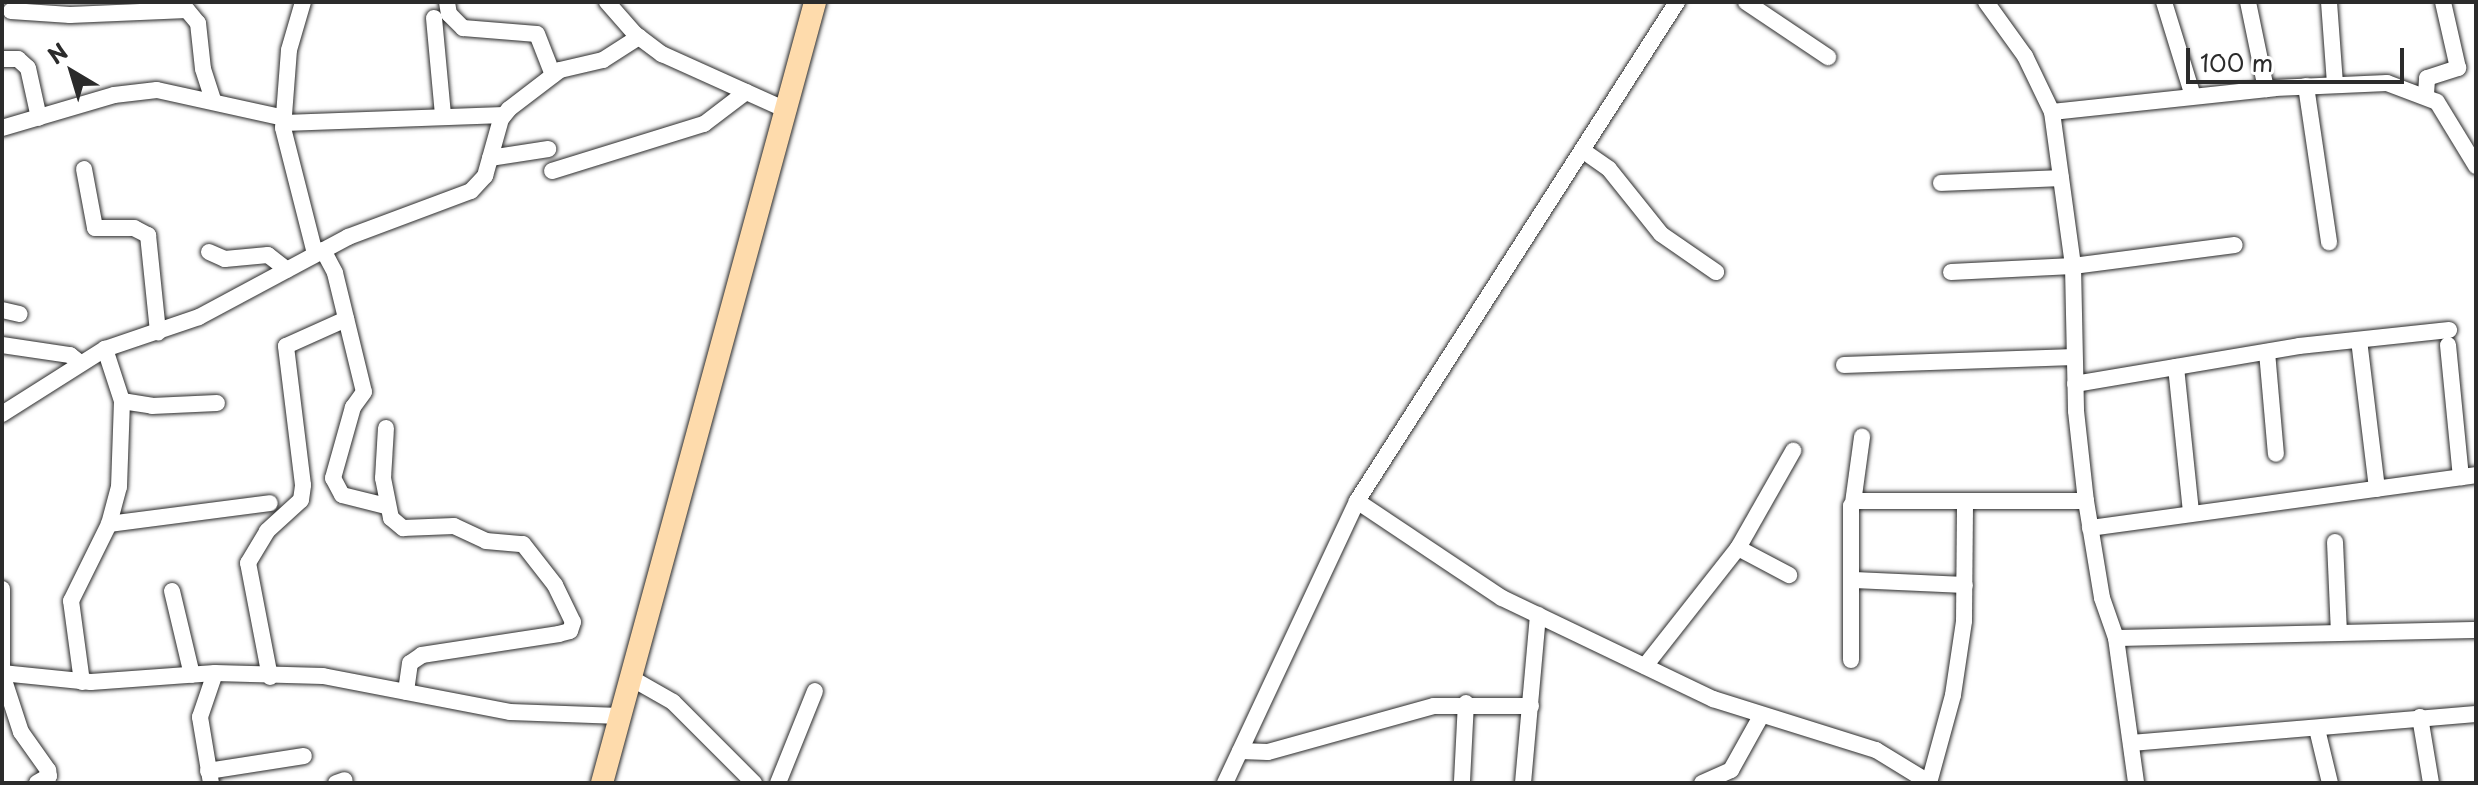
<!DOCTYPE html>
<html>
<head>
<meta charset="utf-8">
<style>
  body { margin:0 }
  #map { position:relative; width:2478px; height:785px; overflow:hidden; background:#fff; font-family:"Playpen Sans",sans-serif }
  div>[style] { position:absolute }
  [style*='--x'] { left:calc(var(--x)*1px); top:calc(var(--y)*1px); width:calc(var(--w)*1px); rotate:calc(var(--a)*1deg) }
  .roads { filter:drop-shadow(0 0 2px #2b2b2b) drop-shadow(0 0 2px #2b2b2b) }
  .minor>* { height:16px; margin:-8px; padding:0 8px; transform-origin:8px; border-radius:8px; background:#fff }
  .major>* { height:22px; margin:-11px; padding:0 11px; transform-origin:11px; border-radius:11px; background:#fedbac }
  span { translate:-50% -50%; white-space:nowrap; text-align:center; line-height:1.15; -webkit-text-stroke:7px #fff; paint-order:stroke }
  .frame { position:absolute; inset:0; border:4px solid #2b2b2b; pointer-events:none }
  .north { position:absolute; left:32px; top:32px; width:80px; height:80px; -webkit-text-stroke:6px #fff; paint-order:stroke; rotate:322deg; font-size:22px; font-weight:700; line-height:32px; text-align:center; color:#2b2b2b }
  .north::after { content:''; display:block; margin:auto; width:28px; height:36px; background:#2b2b2b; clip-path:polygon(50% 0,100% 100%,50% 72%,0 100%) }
  .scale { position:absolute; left:2186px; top:48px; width:218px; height:36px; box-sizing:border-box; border:4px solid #2b2b2b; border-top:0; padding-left:10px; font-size:24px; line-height:28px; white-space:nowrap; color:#2b2b2b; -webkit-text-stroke:6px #fff; paint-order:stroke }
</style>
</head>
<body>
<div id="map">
  <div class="roads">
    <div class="minor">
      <i style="--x:303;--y:2;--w:50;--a:106.3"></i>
      <i style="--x:289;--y:50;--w:78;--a:94.4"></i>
      <i style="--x:283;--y:128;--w:130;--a:75.7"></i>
      <i style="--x:447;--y:2;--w:12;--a:81"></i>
      <i style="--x:449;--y:14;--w:20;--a:45"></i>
      <i style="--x:463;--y:28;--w:74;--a:4.6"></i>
      <i style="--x:537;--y:34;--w:44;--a:68.7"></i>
      <i style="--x:607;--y:2;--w:43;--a:48.8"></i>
      <i style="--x:635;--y:34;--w:34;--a:37"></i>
      <i style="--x:662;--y:54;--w:138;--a:24.3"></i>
      <i style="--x:1746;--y:2;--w:99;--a:33.9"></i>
      <i style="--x:1986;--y:2;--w:67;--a:54.2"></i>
      <i style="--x:2025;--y:56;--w:62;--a:64.3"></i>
      <i style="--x:2052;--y:112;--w:155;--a:82.2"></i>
      <i style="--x:2073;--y:266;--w:145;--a:88.8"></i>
      <i style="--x:2076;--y:411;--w:91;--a:83.7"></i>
      <i style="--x:2086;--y:501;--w:98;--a:80.6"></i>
      <i style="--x:2102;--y:598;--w:42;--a:70.7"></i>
      <i style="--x:2116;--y:638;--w:146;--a:82.1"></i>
      <i style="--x:2164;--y:2;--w:98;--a:72.9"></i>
      <i style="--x:2248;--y:2;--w:89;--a:78.3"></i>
      <i style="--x:2329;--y:2;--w:82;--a:85.8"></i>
      <i style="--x:11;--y:11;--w:59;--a:3.9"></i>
      <i style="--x:70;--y:15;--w:117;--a:-2.4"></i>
      <i style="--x:187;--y:10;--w:17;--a:50"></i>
      <i style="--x:198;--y:23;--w:46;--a:83.8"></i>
      <i style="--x:203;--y:69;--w:32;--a:72"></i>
      <i style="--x:434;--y:18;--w:97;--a:84.7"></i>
      <i style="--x:2;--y:59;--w:16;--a:0"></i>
      <i style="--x:18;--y:59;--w:13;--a:42"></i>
      <i style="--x:28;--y:68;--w:51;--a:77.6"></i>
      <i style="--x:2306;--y:86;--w:158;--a:81.6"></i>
      <i style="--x:2426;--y:94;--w:16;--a:-86"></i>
      <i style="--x:2427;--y:78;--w:33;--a:-18"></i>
      <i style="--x:2458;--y:68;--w:68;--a:-102.8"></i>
      <i style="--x:2052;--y:112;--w:224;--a:-6.1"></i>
      <i style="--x:2275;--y:88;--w:112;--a:-2.6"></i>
      <i style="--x:2387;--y:83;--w:53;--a:20.8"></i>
      <i style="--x:2437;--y:102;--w:75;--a:58.6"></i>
      <i style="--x:284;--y:123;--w:220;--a:-2.1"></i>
      <i style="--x:2;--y:128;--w:117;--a:-16.4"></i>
      <i style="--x:114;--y:95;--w:43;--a:-6.6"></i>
      <i style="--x:157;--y:90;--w:130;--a:12.4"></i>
      <i style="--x:1582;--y:150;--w:33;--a:35"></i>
      <i style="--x:1609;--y:169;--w:83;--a:51.3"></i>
      <i style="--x:1661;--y:234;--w:67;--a:34.6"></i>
      <i style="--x:490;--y:158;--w:59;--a:-8.8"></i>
      <i style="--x:84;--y:169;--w:60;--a:79.4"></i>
      <i style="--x:95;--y:228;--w:39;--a:0"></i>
      <i style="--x:134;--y:228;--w:16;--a:27"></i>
      <i style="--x:148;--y:235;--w:98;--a:84.1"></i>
      <i style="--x:552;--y:171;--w:159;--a:-17.2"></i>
      <i style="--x:704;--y:124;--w:53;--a:-37.3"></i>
      <i style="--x:1941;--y:183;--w:120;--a:-2.4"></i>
      <i style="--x:323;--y:250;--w:26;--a:62"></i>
      <i style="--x:335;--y:273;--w:122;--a:76.3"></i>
      <i style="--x:364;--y:392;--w:19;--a:126"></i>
      <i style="--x:353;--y:407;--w:74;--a:105.7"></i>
      <i style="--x:333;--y:478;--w:19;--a:62"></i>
      <i style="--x:342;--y:495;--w:45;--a:14"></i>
      <i style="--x:209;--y:252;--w:17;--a:24"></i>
      <i style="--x:225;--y:259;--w:43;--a:-5.3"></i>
      <i style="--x:268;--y:255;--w:24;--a:38"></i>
      <i style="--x:1951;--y:272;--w:122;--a:-2.8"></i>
      <i style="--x:2073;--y:266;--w:163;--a:-7.4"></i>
      <i style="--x:2;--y:310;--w:18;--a:13"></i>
      <i style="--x:2359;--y:340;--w:150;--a:83.1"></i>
      <i style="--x:2;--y:345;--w:69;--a:8.4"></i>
      <i style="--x:70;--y:355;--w:11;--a:38"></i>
      <i style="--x:2448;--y:345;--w:133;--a:84.4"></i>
      <i style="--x:2267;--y:352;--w:102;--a:85"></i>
      <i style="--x:1844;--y:365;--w:230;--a:-2"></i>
      <i style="--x:2176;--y:367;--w:147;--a:84.1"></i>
      <i style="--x:2075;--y:384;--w:227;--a:-9.6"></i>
      <i style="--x:2299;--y:346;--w:151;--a:-6.1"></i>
      <i style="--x:122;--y:401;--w:30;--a:9"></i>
      <i style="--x:152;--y:406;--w:65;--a:-2.6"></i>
      <i style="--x:2;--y:414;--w:122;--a:-32.3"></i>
      <i style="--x:105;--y:349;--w:99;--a:-18.8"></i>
      <i style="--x:199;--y:317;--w:169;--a:-28.2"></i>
      <i style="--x:348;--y:237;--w:131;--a:-20.5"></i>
      <i style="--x:471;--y:191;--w:21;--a:-47"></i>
      <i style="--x:485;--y:176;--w:59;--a:-74.3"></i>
      <i style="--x:501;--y:119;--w:13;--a:-51"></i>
      <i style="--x:509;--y:109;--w:64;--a:-37.4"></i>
      <i style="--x:560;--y:70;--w:44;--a:-13.1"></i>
      <i style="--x:603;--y:60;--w:43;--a:-32.6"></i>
      <i style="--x:386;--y:428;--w:50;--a:93.4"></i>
      <i style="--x:383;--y:478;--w:41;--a:78.7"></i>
      <i style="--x:391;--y:518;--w:16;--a:40"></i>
      <i style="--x:403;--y:528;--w:51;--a:-2.2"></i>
      <i style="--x:454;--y:526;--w:35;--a:25"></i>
      <i style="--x:486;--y:541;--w:37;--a:5"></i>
      <i style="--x:523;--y:544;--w:52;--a:52"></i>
      <i style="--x:555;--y:585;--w:41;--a:64.1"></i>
      <i style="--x:573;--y:622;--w:9;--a:108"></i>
      <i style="--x:570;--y:631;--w:11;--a:165"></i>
      <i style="--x:559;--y:634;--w:139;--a:171.3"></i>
      <i style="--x:422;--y:655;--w:14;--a:146"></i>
      <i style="--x:410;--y:663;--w:29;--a:98"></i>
      <i style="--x:1357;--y:501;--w:174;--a:33.8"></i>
      <i style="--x:1502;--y:598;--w:234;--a:25.6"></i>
      <i style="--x:1713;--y:699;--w:171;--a:17.4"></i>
      <i style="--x:1876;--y:750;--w:63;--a:31.4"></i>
      <i style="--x:1853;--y:503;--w:67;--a:-82.2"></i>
      <i style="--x:109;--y:524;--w:162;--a:-7.4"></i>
      <i style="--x:2090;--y:528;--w:390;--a:-7.8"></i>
      <i style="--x:2335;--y:542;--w:91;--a:87.5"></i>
      <i style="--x:1738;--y:548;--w:58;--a:27.9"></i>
      <i style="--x:1854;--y:580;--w:111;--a:2.6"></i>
      <i style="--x:2;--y:589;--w:78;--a:90"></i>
      <i style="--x:172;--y:591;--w:86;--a:76.6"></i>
      <i style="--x:2116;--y:638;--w:360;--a:-1.3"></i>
      <i style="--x:1851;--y:660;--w:154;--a:-90"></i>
      <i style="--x:1851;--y:506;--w:7;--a:-45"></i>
      <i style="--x:1856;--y:501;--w:230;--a:0"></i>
      <i style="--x:1645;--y:666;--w:150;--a:-51.8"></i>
      <i style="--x:1738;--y:548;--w:112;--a:-60.4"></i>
      <i style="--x:2;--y:673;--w:89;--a:5.8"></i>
      <i style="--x:91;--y:682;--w:124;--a:-4.2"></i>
      <i style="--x:215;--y:673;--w:108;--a:1.6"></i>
      <i style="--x:323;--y:676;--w:190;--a:10.9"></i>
      <i style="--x:510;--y:712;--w:110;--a:2.1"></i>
      <i style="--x:2;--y:674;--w:61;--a:71.9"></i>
      <i style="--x:21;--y:732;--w:47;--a:54.6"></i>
      <i style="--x:48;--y:770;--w:6;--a:81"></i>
      <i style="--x:49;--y:776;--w:14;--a:150"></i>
      <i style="--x:270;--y:677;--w:116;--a:-100.9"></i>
      <i style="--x:248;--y:563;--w:37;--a:-59"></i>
      <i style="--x:267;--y:531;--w:46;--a:-42.4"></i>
      <i style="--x:301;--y:500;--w:15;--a:-82"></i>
      <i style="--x:303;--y:485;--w:140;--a:-97"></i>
      <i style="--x:286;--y:346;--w:66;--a:-24.2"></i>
      <i style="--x:631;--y:678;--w:48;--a:29.7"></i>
      <i style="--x:673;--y:702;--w:115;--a:45"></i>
      <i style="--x:82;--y:682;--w:82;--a:-97.7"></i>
      <i style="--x:71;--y:601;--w:86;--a:-63.7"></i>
      <i style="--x:109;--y:524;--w:38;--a:-75"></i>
      <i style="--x:119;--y:487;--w:86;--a:-88"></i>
      <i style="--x:122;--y:401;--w:55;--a:-108.1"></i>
      <i style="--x:2420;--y:717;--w:67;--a:80.5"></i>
      <i style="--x:2317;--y:729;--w:56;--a:76.5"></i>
      <i style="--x:2131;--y:743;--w:346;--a:-4.8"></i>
      <i style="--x:1240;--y:751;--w:28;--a:2"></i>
      <i style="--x:1268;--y:752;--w:172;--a:-15.5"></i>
      <i style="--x:1434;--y:706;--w:97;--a:0"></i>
      <i style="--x:208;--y:771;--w:97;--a:-8.9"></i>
      <i style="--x:1462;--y:781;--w:78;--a:-87.1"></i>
      <i style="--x:211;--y:783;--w:67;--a:-99.5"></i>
      <i style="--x:200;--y:717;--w:46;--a:-71.2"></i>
      <i style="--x:336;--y:783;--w:9;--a:-18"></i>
      <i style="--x:778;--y:783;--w:99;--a:-68.1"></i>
      <i style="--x:1225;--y:783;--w:311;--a:-64.9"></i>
      <i style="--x:1357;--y:501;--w:593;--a:-57.33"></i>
      <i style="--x:1523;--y:783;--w:169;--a:-84.9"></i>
      <i style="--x:1702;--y:783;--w:32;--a:-24"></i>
      <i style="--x:1731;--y:770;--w:62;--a:-60.9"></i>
      <i style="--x:1929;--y:783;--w:91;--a:-74.7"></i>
      <i style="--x:1953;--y:695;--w:75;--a:-81.5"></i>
      <i style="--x:1964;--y:621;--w:116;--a:-89.5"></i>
    </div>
    <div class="major">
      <i style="--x:602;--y:783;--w:810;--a:-74.74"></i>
    </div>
  </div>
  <div class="frame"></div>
  <div class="north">N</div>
  <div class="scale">100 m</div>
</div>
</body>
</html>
